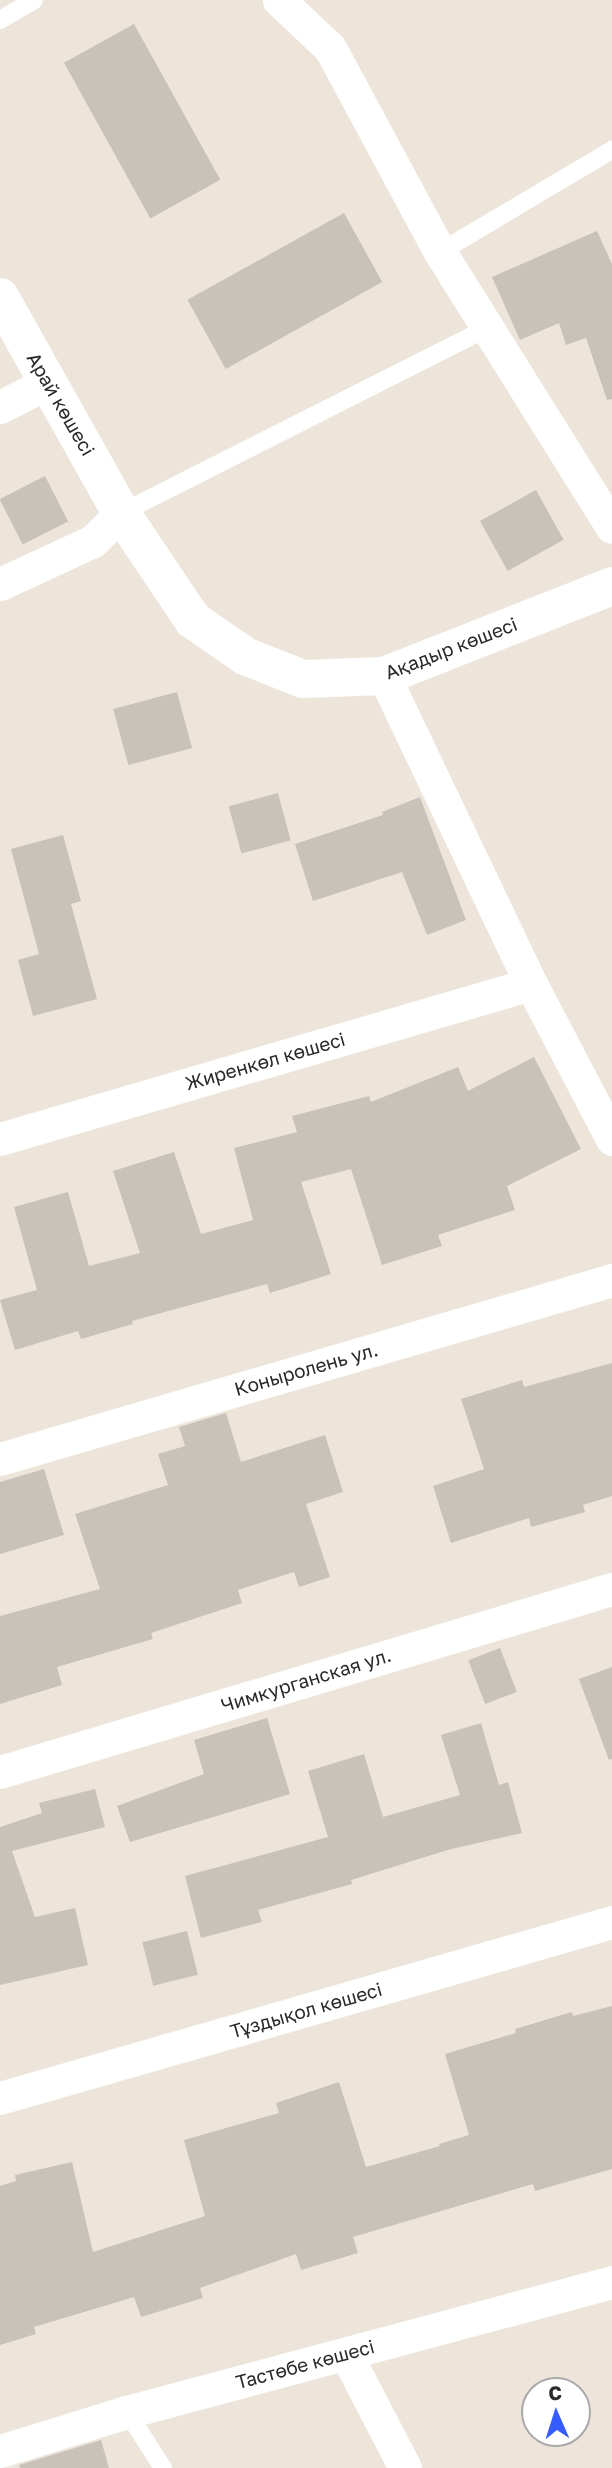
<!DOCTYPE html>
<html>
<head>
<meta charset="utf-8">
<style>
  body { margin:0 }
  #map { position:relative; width:612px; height:2468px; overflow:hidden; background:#ede5da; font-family:"Golos Text",sans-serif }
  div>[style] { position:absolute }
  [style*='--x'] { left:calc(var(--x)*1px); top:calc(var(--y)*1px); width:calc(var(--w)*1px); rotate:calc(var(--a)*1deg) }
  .building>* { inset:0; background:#c8c2ba; transform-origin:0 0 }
  .service>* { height:18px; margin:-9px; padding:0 9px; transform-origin:9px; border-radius:9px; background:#fff }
  .minor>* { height:33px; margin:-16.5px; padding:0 16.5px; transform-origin:16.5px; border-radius:16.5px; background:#fff }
  .tertiary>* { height:38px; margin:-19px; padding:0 19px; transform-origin:19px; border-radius:19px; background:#fff }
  span { translate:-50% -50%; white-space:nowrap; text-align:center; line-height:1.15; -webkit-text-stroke:7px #fff; paint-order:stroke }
  .street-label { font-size:19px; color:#2a2a2a }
  .north { position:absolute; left:521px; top:2377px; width:70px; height:70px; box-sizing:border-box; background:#fff; border:2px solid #aaa; border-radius:50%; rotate:357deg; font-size:19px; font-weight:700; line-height:28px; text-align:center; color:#2a2a2a }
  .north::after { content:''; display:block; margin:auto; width:24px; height:32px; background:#365bff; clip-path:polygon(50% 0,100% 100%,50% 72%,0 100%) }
</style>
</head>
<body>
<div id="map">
  <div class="building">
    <i style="left:134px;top:24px;width:178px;height:80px;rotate:61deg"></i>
    <i style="left:344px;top:213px;width:79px;height:179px;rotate:61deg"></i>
    <i style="clip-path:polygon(597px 231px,612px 264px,612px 399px,607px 400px,586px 338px,566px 345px,559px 323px,520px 340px,492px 277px)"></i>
    <i style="left:45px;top:476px;width:51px;height:51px;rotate:63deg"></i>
    <i style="left:536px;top:490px;width:57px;height:64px;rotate:61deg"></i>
    <i style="left:177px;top:692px;width:58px;height:66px;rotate:75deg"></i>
    <i style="left:278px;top:793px;width:49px;height:51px;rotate:75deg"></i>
    <i style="clip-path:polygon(420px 797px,466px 920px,427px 935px,402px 872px,313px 901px,295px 844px,383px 815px,382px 812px)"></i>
    <i style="clip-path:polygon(63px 835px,81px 901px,71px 904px,97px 999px,33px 1016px,18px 960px,39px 954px,11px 849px)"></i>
    <i style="clip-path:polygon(534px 1057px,581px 1149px,507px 1186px,515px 1210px,438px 1235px,442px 1246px,382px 1265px,351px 1169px,301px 1182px,331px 1274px,270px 1293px,267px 1284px,132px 1321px,133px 1324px,81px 1339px,78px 1331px,15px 1350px,0 1300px,37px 1290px,14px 1207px,68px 1192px,89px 1266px,140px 1253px,113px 1171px,174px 1152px,201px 1234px,253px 1220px,234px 1148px,297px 1132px,292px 1116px,369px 1096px,371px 1102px,458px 1067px,468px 1091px)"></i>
    <i style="clip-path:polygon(612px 1363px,612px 1496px,583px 1505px,585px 1512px,531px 1527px,529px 1518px,451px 1543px,433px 1486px,484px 1469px,461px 1399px,522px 1380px,524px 1387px)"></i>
    <i style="clip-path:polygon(226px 1413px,241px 1462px,325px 1435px,343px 1492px,306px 1504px,330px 1577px,299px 1587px,294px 1572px,238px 1590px,242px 1603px,151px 1633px,153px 1639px,57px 1667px,62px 1685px,0 1704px,0 1616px,100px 1589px,75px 1514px,168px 1485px,158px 1454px,185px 1446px,179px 1427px)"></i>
    <i style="clip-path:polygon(44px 1469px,64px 1535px,0 1554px,0 1482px)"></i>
    <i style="left:500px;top:1648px;width:47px;height:34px;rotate:69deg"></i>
    <i style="clip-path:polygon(612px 1667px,612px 1759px,609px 1760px,579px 1679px)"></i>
    <i style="clip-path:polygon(267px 1718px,290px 1794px,130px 1842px,117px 1806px,204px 1774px,194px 1740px)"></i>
    <i style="clip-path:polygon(481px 1723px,499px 1785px,508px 1782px,522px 1833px,451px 1849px,351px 1880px,352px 1884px,258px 1910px,262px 1922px,201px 1938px,185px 1876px,328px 1837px,308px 1771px,364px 1754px,383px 1817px,460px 1795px,441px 1735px)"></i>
    <i style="clip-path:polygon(95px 1789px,105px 1827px,12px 1851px,35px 1917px,75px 1908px,88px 1965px,0 1985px,0 1827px,42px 1813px,39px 1803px)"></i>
    <i style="left:187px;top:1931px;width:45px;height:46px;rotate:76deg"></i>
    <i style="clip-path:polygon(612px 2006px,612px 2169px,535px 2191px,533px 2184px,353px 2237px,358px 2253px,301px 2270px,296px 2254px,200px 2288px,203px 2298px,141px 2317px,134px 2297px,34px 2327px,36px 2334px,0 2345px,0 2186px,16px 2181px,15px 2175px,72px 2162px,93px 2252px,205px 2216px,184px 2140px,279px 2113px,276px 2103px,339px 2082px,366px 2167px,440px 2146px,439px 2144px,469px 2135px,445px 2054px,516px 2033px,515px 2029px,572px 2012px,573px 2016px)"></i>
    <i style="clip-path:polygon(101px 2440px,109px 2468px,20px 2468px,19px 2465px)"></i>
  </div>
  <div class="service">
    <i style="--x:0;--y:20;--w:39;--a:-30"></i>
    <i style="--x:440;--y:252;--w:200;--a:-30.7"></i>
    <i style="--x:121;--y:513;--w:411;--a:-26.8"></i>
    <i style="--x:127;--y:2412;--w:67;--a:57.3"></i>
  </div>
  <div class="minor">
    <i style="--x:279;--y:0;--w:70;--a:43.3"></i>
    <i style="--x:330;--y:48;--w:232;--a:61.7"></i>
    <i style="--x:440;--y:252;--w:324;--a:58"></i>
    <i style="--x:0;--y:407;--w:55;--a:-27"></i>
    <i style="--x:0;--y:584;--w:102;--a:-24.8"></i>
    <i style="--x:93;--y:541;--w:40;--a:-45"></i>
    <i style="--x:384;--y:676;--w:341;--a:64.5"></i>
    <i style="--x:531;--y:984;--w:175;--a:62.4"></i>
    <i style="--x:0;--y:1139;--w:553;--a:-16.27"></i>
    <i style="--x:0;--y:1459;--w:638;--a:-16.3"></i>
    <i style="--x:0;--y:1772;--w:639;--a:-16.65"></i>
    <i style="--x:0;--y:2098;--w:637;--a:-16.04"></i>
    <i style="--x:346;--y:2354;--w:128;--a:62.6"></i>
    <i style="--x:0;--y:2451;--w:133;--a:-17.1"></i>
    <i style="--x:127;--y:2412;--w:502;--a:-15"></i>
  </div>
  <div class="tertiary">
    <i style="--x:0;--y:297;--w:248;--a:60.7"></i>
    <i style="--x:121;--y:513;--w:129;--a:56.1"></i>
    <i style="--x:193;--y:620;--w:63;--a:34.7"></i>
    <i style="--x:245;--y:656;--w:62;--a:21.6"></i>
    <i style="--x:303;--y:679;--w:81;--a:-2.1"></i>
    <i style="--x:384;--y:676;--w:245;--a:-21.5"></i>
  </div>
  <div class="street-label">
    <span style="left:61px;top:404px;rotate:60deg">Арай көшесі</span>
    <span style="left:451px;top:648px;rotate:-21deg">Ақадыр көшесі</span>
    <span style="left:265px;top:1061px;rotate:-16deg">Жиренкөл көшесі</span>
    <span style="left:306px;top:1369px;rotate:-16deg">Коныролень ул.</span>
    <span style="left:306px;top:1680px;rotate:-17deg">Чимкурганская ул.</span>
    <span style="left:306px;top:2010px;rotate:-16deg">Тұздықол көшесі</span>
    <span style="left:305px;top:2364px;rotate:-15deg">Тастөбе көшесі</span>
  </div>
  <div class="north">С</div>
</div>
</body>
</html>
